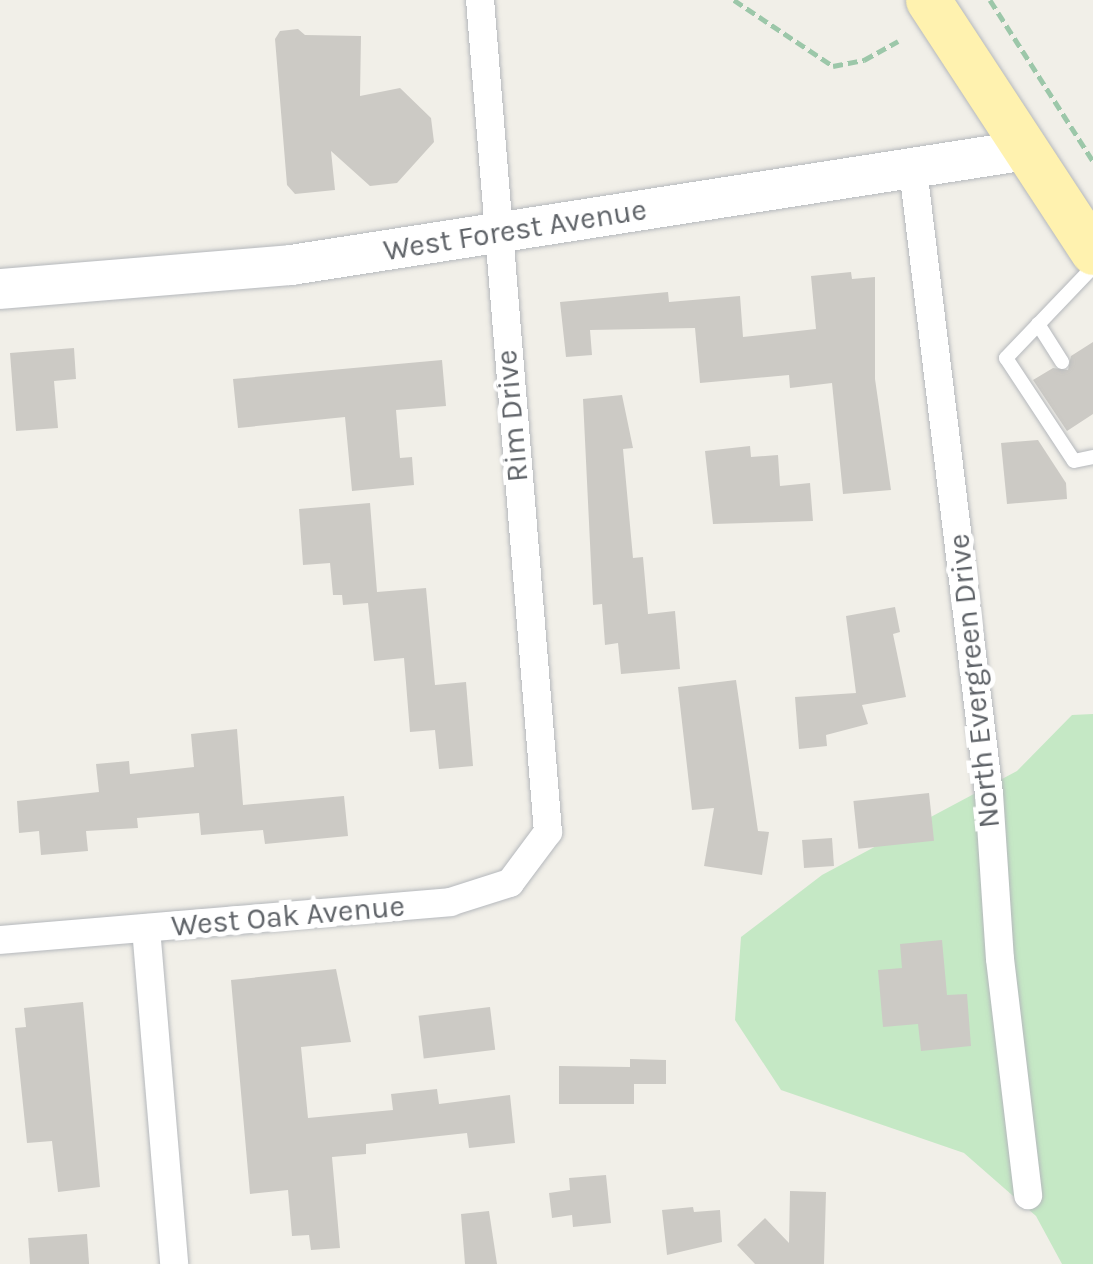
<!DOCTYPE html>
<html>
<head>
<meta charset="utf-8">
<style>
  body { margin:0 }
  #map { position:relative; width:1093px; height:1264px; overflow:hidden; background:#f1efe8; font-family:Karla,sans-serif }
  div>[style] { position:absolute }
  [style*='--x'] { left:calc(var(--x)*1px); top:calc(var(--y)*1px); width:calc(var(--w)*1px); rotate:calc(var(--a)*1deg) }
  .green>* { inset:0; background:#c5e8c5 }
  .building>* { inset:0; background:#cccac5; transform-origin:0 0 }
  .path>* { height:5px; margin-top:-2.5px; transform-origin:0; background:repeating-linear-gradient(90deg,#9cc7a9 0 10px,transparent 0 15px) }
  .roads { filter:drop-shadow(0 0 2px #b5b8bc) drop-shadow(0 0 2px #b5b8bc) }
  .lane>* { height:14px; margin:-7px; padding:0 7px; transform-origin:7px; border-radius:7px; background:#fff }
  .street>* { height:28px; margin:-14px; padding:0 14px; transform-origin:14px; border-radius:14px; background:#fff }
  .secondary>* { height:40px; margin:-20px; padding:0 20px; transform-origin:20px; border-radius:20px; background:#fff }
  .primary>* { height:45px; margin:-22.5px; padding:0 22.5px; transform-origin:22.5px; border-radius:22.5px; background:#fff2af }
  span { translate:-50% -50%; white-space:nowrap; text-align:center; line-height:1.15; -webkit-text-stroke:10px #fff; paint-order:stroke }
  .street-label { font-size:30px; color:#5f6368 }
</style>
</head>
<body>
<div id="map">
  <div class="green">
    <i style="clip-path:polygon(1093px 714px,1093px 1264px,1062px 1264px,1036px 1216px,964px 1153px,781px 1090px,735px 1020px,741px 937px,822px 875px,1017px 771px,1072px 715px)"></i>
  </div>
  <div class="building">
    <i style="clip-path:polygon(298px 29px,305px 35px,361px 36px,360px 96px,400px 88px,431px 118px,434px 142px,397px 183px,370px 186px,331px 151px,335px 190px,295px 194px,287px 185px,275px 39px,280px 31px)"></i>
    <i style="clip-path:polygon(851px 272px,852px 279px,875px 277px,875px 379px,891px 490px,843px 494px,832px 383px,790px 388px,789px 375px,700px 383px,695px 328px,590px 330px,592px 355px,566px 357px,560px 302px,668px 292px,669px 302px,740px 296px,743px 337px,816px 329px,811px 276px)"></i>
    <i style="clip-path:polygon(1093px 342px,1093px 414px,1067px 431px,1033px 380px,1053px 368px,1068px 370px,1071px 356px)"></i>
    <i style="clip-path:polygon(74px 348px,76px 379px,54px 381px,58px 428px,16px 431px,10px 353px)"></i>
    <i style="clip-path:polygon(442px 360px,446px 406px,396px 410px,400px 458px,412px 457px,414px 485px,352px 491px,345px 417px,238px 428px,233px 379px)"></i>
    <i style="clip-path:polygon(622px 395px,633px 448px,623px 449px,633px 558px,643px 557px,648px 614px,675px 611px,680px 669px,621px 674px,618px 643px,605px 645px,602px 604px,593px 605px,583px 399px)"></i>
    <i style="clip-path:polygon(1038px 440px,1066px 483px,1067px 499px,1007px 504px,1001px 443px)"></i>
    <i style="clip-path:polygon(750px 446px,751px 457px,778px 455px,780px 486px,810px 483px,813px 521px,713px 524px,705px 451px)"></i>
    <i style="clip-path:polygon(370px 503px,377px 592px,426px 588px,435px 685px,466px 682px,473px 766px,439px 769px,435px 730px,410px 732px,404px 658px,374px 661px,368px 603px,343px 605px,342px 595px,333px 595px,330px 563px,303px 565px,299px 509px)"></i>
    <i style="clip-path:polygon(895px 607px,900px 632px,893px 634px,906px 697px,862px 705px,868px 724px,826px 735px,827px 746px,799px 749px,795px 697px,856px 693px,846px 616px)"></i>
    <i style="clip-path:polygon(736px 680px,758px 831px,769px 832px,762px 875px,704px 866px,714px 808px,692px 810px,678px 687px)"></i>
    <i style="clip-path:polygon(237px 729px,243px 805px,344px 796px,348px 836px,265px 844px,263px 830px,201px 835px,199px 813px,137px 818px,138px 828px,86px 831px,88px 851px,41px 855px,39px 831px,19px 833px,17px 801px,99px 792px,96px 764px,129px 761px,130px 774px,194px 767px,191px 734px)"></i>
    <i style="left:929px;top:793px;width:48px;height:76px;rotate:84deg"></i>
    <i style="left:832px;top:838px;width:28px;height:30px;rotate:86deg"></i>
    <i style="clip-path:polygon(942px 940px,947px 995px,967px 994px,971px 1046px,921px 1051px,918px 1024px,883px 1027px,878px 970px,902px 968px,900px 944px)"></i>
    <i style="clip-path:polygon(336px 969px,351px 1042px,301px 1047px,308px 1118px,393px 1110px,391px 1094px,437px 1089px,439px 1104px,510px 1095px,515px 1143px,469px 1148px,467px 1133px,366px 1144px,366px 1154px,332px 1157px,340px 1248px,311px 1250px,309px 1235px,292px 1236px,288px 1190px,250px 1194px,231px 980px)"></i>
    <i style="clip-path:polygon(83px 1002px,100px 1187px,58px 1192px,52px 1141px,27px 1143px,15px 1028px,26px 1027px,24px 1008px)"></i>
    <i style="left:490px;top:1007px;width:43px;height:72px;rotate:83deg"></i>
    <i style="clip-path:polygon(630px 1059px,666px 1060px,666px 1084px,634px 1084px,634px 1104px,559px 1104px,559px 1066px,630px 1067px)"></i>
    <i style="clip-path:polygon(606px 1175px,611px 1223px,573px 1227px,572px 1215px,552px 1218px,549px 1193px,570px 1190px,569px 1178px)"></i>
    <i style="clip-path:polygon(790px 1191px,826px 1192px,824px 1264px,755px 1264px,737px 1245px,765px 1218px,789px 1243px)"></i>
    <i style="clip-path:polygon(693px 1207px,694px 1212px,720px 1210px,722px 1242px,667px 1255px,662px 1210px)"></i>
    <i style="clip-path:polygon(489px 1211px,497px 1264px,465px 1264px,461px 1214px)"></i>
    <i style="left:87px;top:1234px;width:30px;height:59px;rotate:86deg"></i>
  </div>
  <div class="path">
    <i style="--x:734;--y:0;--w:119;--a:33.7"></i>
    <i style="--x:833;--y:66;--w:32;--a:-11"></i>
    <i style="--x:864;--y:60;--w:39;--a:-29"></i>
    <i style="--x:990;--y:0;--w:191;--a:57.4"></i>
  </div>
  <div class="roads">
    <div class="lane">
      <i style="--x:1093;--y:267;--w:126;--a:133.7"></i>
      <i style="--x:1006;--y:358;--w:123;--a:56.6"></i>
      <i style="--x:1074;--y:461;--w:19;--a:-12"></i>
      <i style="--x:1038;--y:324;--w:45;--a:57.7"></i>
    </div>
    <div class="street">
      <i style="--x:913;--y:169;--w:630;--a:83.07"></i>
      <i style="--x:989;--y:794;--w:165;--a:86.2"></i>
      <i style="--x:1000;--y:959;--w:238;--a:83.2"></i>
      <i style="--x:146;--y:928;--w:337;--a:85.2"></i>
      <i style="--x:0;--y:940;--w:452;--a:-4.8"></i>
      <i style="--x:450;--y:902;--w:63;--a:-17.6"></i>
      <i style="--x:510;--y:883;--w:64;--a:-53.3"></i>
      <i style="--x:548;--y:832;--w:835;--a:-94.67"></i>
    </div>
    <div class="secondary">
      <i style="--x:0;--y:289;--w:292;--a:-4.7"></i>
      <i style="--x:291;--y:265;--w:745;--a:-8.88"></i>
    </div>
    <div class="primary">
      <i style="--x:928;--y:0;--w:301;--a:56.8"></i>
    </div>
  </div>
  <div class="street-label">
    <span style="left:515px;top:230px;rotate:-9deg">West Forest Avenue</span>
    <span style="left:512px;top:416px;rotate:-95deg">Rim Drive</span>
    <span style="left:974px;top:681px;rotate:-96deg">North Evergreen Drive</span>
    <span style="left:288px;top:916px;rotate:-5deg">West Oak Avenue</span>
  </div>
</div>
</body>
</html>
